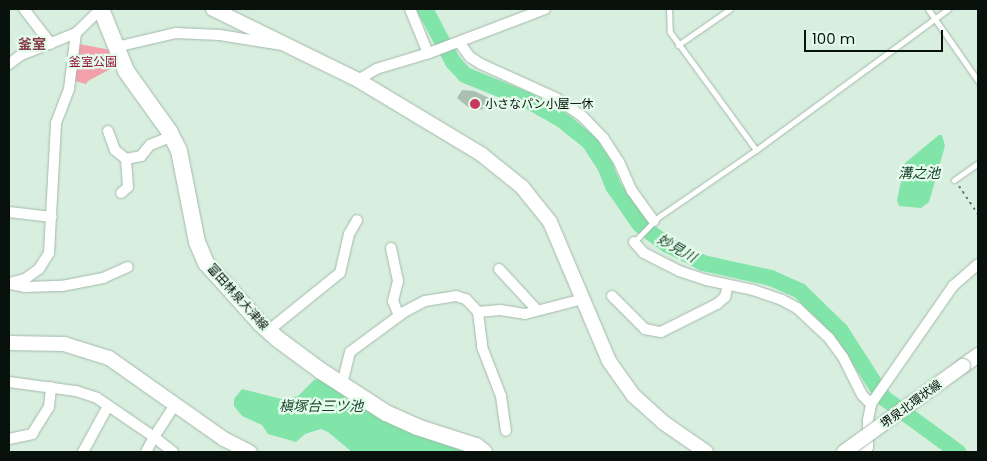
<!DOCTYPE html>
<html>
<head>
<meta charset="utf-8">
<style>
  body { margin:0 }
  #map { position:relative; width:987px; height:461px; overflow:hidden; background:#d8eedf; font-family:Poppins,"Noto Sans JP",sans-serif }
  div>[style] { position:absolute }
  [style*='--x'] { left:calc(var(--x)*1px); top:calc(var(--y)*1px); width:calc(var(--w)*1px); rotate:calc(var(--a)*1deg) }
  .green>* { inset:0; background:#f2a1ab }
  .water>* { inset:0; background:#81e4a8 }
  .river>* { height:16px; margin:-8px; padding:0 8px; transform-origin:8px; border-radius:8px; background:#81e4a8 }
  .building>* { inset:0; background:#aac0b1 }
  .path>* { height:2px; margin-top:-1px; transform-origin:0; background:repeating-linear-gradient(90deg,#6a786f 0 2.5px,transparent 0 6.5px) }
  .roads { filter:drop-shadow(0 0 1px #a3b9aa) drop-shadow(0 0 1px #a3b9aa) }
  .lane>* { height:5px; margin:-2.5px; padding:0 2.5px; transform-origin:2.5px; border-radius:2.5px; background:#fff }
  .street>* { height:10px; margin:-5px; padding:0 5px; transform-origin:5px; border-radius:5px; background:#fff }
  .secondary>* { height:14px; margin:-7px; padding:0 7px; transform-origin:7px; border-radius:7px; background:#fff }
  .primary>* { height:16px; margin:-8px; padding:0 8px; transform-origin:8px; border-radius:8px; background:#fff }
  .bridges { filter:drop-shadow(0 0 1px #a3b9aa) drop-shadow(0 0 1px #a3b9aa) }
  .secondary-bridge>* { height:14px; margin:-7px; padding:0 7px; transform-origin:7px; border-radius:7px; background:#fff }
  .dots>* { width:14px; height:14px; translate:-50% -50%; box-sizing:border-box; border:2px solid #e5fcec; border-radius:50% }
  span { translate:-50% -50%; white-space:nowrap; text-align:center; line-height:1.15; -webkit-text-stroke:4.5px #e5fcec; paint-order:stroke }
  .park-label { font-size:12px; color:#91163a }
  .poi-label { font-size:12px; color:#09110c }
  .left { translate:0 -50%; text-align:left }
  .street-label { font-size:12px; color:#09110c }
  .neighbourhood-label { font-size:14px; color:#823a46; font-weight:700 }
  .water-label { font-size:14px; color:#153f27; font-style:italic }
  .frame { position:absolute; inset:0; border:10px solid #09110c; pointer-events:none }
  .scale { position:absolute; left:804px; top:30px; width:139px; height:22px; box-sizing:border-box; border:2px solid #09110c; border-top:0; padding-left:6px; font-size:15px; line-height:18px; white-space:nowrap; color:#09110c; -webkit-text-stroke:4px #e5fcec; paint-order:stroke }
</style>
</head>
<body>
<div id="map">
  <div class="green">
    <i style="clip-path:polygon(79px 44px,111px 50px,116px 66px,88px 81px,86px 84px,75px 81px)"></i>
  </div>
  <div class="water">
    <i style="clip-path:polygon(939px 135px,942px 135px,945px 146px,929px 202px,921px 208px,899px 206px,897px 200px,905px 163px)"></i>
    <i style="clip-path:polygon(318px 379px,322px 380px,472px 452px,352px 452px,328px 432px,321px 429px,305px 434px,296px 442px,268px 434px,262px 425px,242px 416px,234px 406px,234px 399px,242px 389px,281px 399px,298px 396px,314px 380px)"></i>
  </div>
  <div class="river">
    <i style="--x:425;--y:9;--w:60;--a:62.2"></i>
    <i style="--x:453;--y:62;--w:18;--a:47"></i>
    <i style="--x:465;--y:75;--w:67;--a:22"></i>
    <i style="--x:527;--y:100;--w:40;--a:29.7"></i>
    <i style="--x:562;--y:120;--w:36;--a:39"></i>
    <i style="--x:590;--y:143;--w:27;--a:57"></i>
    <i style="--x:605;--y:166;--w:22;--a:68"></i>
    <i style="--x:613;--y:186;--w:47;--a:55.3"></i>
    <i style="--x:640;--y:225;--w:34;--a:36"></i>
    <i style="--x:668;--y:245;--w:39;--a:27"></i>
    <i style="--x:703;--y:263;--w:70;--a:12.4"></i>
    <i style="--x:771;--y:278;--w:32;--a:24"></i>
    <i style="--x:800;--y:291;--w:57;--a:44.3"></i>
    <i style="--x:841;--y:331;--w:80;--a:57.3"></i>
    <i style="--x:884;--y:398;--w:92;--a:36.1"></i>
  </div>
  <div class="building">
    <i style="clip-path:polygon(462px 90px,474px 91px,489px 98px,483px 109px,473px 111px,457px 98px)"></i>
  </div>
  <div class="path">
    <i style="--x:959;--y:186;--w:34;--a:56"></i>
  </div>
  <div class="roads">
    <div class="lane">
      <i style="--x:669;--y:9;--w:23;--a:88"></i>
      <i style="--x:670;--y:32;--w:146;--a:53.9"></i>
      <i style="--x:928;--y:9;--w:88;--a:55.2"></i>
      <i style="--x:678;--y:45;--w:63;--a:-34.7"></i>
      <i style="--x:954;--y:180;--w:29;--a:-35"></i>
      <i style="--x:634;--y:242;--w:33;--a:-46"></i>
      <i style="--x:657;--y:218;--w:120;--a:-34.5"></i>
      <i style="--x:756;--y:150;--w:238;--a:-36.3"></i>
    </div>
    <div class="street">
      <i style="--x:24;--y:9;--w:44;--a:52.4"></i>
      <i style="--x:410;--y:9;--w:48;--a:67.8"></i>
      <i style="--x:459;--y:42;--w:19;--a:54"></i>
      <i style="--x:470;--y:57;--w:13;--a:32"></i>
      <i style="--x:481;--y:64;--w:82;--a:24.4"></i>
      <i style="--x:556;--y:98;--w:33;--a:35"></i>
      <i style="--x:583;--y:117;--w:30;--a:46"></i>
      <i style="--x:604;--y:139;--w:27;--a:57"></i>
      <i style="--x:619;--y:162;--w:32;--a:66"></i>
      <i style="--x:632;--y:191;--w:37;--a:54"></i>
      <i style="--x:116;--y:47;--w:62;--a:-13.1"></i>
      <i style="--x:176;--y:33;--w:44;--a:2.6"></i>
      <i style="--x:220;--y:35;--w:63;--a:9.2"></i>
      <i style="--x:9;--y:64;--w:15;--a:-37"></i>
      <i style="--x:21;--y:55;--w:59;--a:-21.8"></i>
      <i style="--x:358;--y:80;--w:21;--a:-31"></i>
      <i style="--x:376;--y:69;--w:55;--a:-16.8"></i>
      <i style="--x:429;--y:53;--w:124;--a:-20.8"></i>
      <i style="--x:108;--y:131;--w:20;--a:70"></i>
      <i style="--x:115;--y:150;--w:14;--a:39"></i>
      <i style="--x:126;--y:159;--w:28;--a:86"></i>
      <i style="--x:128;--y:187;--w:9;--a:139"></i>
      <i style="--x:126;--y:159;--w:15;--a:-11"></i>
      <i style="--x:141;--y:156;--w:14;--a:-51"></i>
      <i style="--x:150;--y:145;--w:24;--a:-22"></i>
      <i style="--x:9;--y:212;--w:43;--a:6.6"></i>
      <i style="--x:634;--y:242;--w:15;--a:48"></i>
      <i style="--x:644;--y:253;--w:39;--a:27"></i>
      <i style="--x:679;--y:271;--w:28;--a:18"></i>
      <i style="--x:706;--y:280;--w:48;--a:12"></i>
      <i style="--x:753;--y:290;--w:31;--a:19"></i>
      <i style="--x:782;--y:300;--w:17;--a:28"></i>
      <i style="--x:797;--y:308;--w:44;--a:43.2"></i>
      <i style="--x:829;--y:338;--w:24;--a:54"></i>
      <i style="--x:843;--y:357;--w:42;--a:63.4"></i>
      <i style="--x:862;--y:395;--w:13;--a:45"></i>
      <i style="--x:391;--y:248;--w:34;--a:78"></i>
      <i style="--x:398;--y:281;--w:21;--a:104"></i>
      <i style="--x:393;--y:301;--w:16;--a:68"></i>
      <i style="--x:499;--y:269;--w:54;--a:47.2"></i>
      <i style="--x:9;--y:283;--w:16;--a:-14"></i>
      <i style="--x:25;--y:279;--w:17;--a:-36"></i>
      <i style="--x:39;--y:269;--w:19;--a:-58"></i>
      <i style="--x:49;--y:253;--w:130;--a:-86.9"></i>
      <i style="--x:56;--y:123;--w:36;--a:-69"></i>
      <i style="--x:69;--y:89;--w:56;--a:-82.9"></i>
      <i style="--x:76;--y:33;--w:35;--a:-44"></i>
      <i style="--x:10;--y:284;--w:15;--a:11"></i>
      <i style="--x:25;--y:287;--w:37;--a:-2"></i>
      <i style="--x:62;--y:286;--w:42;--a:-11"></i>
      <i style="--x:103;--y:278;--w:27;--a:-24"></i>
      <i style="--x:612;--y:296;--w:47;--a:45"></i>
      <i style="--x:645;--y:329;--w:16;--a:11"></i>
      <i style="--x:661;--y:332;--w:63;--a:-26.6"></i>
      <i style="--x:717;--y:304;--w:11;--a:-41"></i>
      <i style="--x:725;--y:297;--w:12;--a:-76"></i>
      <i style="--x:478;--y:312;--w:35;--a:83"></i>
      <i style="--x:482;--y:347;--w:53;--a:68.8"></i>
      <i style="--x:501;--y:396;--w:35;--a:82"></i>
      <i style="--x:268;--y:331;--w:92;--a:-38.9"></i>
      <i style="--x:340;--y:273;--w:40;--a:-77"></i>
      <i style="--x:349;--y:234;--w:16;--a:-60"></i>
      <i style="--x:9;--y:382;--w:68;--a:7.7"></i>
      <i style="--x:76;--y:391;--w:22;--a:18"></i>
      <i style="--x:97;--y:398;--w:69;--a:34.4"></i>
      <i style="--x:154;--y:437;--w:38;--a:-57"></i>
      <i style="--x:342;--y:384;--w:33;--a:-76"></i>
      <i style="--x:350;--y:352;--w:67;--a:-36.5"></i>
      <i style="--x:404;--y:312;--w:24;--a:-28"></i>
      <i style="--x:425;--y:301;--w:31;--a:-9"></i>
      <i style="--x:456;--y:296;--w:10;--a:17"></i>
      <i style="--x:466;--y:299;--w:18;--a:47"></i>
      <i style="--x:478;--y:312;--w:22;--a:-5"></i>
      <i style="--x:500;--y:310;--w:25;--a:9"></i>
      <i style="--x:525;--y:314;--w:60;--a:-14.5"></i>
      <i style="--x:9;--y:439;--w:24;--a:-12"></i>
      <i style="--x:32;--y:434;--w:32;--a:-58"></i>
      <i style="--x:49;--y:407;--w:20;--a:-84"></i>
      <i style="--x:83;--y:452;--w:52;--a:-61.5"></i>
      <i style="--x:146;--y:452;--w:17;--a:-62"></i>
      <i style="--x:154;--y:437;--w:24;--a:38"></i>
      <i style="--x:862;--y:452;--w:8;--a:-40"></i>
      <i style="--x:868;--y:447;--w:27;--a:-90"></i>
      <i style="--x:868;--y:420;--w:16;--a:-79"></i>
      <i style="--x:871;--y:404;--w:144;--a:-55.2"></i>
      <i style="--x:953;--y:286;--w:33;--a:-41"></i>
    </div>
    <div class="secondary">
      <i style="--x:213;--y:9;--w:161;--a:26.1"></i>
      <i style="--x:358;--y:80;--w:144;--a:31"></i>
      <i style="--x:481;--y:154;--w:53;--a:38.8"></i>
      <i style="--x:522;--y:187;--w:45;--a:51.3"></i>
      <i style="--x:550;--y:222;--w:151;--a:67"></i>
      <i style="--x:609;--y:361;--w:42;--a:54.8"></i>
      <i style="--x:633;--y:395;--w:42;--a:42.1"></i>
      <i style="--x:664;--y:423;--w:51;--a:34.6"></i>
      <i style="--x:9;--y:343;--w:55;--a:1"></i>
      <i style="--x:64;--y:344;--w:47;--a:17.3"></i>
      <i style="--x:109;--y:358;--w:141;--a:35.2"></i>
      <i style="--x:224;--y:439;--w:29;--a:27"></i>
      <i style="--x:963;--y:366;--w:19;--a:-36"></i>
    </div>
    <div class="primary">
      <i style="--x:101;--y:9;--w:67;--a:68"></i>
      <i style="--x:126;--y:71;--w:74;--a:54.4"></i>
      <i style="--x:169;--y:131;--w:22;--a:63"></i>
      <i style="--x:179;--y:151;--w:93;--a:78.8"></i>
      <i style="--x:197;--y:242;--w:23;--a:67"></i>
      <i style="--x:206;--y:263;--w:82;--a:48"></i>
      <i style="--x:261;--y:324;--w:24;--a:42"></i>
      <i style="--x:279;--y:340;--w:52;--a:36.4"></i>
      <i style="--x:321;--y:371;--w:77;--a:32.9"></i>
      <i style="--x:386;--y:413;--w:34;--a:24"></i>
      <i style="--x:417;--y:427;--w:62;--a:17.9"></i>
      <i style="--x:476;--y:446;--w:10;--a:37"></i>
    </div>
  </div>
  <div class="bridges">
    <div class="secondary-bridge">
      <i style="--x:844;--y:452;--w:147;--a:-35.9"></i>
    </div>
  </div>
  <div class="dots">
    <i style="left:475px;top:104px;background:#c8385b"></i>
  </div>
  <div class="park-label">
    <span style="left:93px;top:62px">釜室公園</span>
  </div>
  <div class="poi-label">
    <span class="left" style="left:485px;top:104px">小さなパン小屋一休</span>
  </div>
  <div class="street-label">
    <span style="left:238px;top:297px;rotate:48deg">富田林泉大津線</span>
    <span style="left:911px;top:404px;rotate:-36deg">堺泉北環状線</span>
  </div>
  <div class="neighbourhood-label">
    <span style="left:32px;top:44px">釜室</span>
  </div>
  <div class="water-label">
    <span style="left:919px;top:173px">溝之池</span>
    <span style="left:677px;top:248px;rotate:30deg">妙見川</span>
    <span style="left:321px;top:406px">槇塚台三ツ池</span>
  </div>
  <div class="frame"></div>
  <div class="scale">100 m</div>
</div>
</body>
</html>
